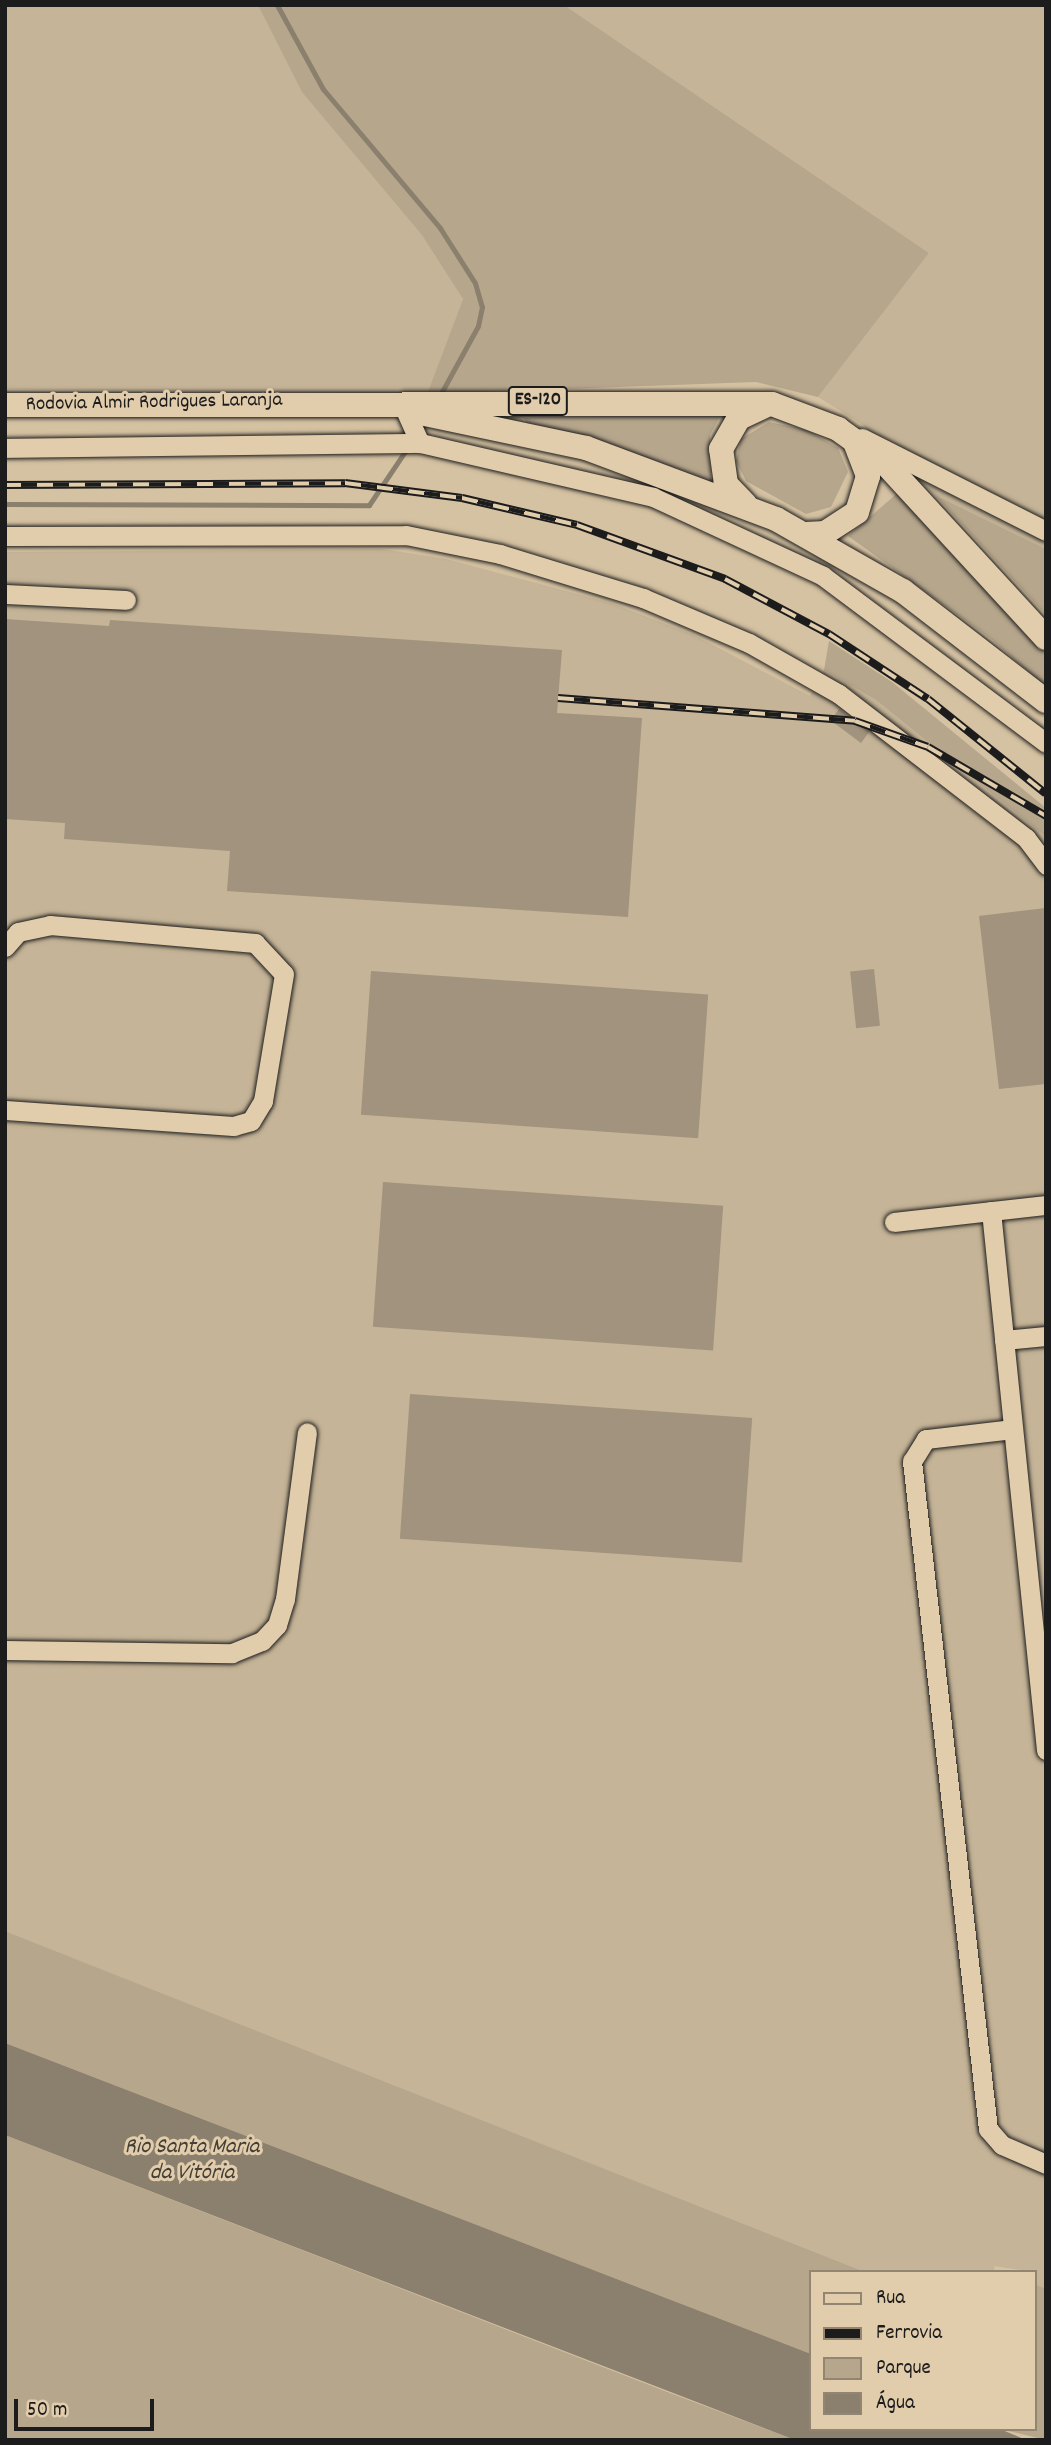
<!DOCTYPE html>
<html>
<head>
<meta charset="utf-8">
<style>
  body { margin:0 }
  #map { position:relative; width:1051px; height:2445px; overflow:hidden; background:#d5c2a2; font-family:Dekko,sans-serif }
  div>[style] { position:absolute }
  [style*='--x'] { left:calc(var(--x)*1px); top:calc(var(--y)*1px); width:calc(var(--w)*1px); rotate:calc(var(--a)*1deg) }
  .built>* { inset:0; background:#c5b497 }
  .green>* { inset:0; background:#b6a68c }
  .water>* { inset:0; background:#8b7f6d }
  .stream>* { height:5px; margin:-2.5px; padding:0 2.5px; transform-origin:2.5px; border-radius:2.5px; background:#8b7f6d }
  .building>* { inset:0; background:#a1937d; transform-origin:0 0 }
  .roads { filter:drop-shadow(0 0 2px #1c1c1c) drop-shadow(0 0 2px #1c1c1c) }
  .minor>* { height:19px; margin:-9.5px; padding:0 9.5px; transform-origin:9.5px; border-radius:9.5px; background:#e1ccab }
  .major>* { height:24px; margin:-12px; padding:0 12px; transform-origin:12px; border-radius:12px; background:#e1ccab }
  .rail>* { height:8px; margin-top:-4px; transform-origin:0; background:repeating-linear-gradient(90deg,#e1ccab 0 16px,#1c1c1c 0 32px); box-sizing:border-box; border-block:2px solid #1c1c1c }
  span { translate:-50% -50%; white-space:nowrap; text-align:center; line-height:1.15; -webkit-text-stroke:6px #e1ccab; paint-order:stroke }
  .shield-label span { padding:2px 5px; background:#e1ccab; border:2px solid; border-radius:5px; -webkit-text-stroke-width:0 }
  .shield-label { font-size:19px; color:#1c1c1c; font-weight:700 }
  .street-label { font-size:21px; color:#1c1c1c }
  .water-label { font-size:23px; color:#433f38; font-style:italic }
  .frame { position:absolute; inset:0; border:7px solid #1c1c1c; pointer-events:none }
  .legend { position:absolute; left:809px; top:2270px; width:228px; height:161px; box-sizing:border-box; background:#e1ccab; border:2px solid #928672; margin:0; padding:9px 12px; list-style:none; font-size:21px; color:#1c1c1c }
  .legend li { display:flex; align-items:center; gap:14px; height:35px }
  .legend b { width:35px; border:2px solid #928672 }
  .scale { position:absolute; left:14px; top:2399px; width:140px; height:32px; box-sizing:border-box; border:4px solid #1c1c1c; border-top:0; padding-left:9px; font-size:21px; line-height:24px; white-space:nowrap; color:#1c1c1c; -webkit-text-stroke:5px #e1ccab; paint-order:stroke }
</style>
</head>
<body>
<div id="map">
  <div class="built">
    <i style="clip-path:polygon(5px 5px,265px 5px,395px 187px,463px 299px,427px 394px,5px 389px)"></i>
    <i style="clip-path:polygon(564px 5px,1046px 5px,1046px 549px,935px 495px,863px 425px,818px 397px,929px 253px)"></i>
    <i style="clip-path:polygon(383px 549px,446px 559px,611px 603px,694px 635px,810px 696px,824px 670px,876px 700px,1046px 837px,1046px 2289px,1035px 2284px,1035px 2272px,994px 2266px,995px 2272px,865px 2272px,5px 1931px,5px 552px)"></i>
  </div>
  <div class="green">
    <i style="clip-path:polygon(258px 5px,564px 5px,929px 253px,818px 397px,756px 382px,427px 394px,463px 299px,422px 235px,302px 92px)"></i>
    <i style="clip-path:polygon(722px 413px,710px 435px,711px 482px,528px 425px,524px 418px)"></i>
    <i style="clip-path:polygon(769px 422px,807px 430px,838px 448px,848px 472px,831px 507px,806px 514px,746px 481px,736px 461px,741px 439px)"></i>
    <i style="clip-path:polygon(901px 490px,1046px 652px,1046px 687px,990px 638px,848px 536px)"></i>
    <i style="clip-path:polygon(935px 495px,1046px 549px,1046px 615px)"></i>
    <i style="clip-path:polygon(829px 641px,892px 682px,1046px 808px,1046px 837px,876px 700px,824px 670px)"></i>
    <i style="clip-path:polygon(5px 1931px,865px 2272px,811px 2272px,811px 2354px,5px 2043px)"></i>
    <i style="clip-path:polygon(5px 2135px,670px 2393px,795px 2440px,5px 2440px)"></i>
    <i style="clip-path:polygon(1035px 2284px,1046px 2289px,1046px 2440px,1000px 2429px,1035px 2429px)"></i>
  </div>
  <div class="water">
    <i style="clip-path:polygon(5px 2043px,811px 2354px,811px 2429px,1000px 2429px,1026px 2440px,795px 2440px,5px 2135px)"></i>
  </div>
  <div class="stream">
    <i style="--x:277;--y:5;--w:96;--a:61.3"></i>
    <i style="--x:323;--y:89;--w:182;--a:49.9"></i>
    <i style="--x:440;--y:228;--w:65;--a:57.5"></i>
    <i style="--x:475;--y:283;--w:25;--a:74"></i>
    <i style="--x:482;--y:307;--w:19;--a:102"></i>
    <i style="--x:478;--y:326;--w:81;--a:118.8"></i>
    <i style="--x:5;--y:504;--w:364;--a:0.2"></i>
    <i style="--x:369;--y:505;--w:70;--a:-56.1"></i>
  </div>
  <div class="building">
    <i style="clip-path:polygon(5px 619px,109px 626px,110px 620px,562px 650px,557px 713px,642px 718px,628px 917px,227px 891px,230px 851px,64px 839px,65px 823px,5px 819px)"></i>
    <i style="left:839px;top:709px;width:38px;height:14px;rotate:37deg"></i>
    <i style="clip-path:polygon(1046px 908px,1046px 1084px,999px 1089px,979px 916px)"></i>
    <i style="left:874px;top:969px;width:57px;height:24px;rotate:84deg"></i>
    <i style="left:371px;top:971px;width:338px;height:144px;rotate:4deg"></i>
    <i style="left:383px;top:1182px;width:341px;height:145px;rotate:4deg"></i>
    <i style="left:410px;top:1394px;width:343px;height:145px;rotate:4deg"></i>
  </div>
  <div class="roads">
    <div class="minor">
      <i style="--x:406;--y:412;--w:34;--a:66"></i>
      <i style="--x:862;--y:438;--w:206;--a:26.8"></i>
      <i style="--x:5;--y:448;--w:415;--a:-0.7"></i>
      <i style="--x:420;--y:443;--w:239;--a:13"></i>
      <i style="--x:653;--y:497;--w:187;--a:24.9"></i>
      <i style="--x:823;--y:576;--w:279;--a:36.8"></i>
      <i style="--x:5;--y:536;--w:401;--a:-0.1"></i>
      <i style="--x:406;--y:535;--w:96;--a:11.4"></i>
      <i style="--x:500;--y:554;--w:150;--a:17.1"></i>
      <i style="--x:643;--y:598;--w:115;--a:23"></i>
      <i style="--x:749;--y:643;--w:103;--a:29.5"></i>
      <i style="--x:839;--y:694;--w:236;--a:37.6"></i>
      <i style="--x:1026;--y:838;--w:34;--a:53"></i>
      <i style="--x:5;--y:594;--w:121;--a:2.8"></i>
      <i style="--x:5;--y:947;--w:20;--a:-49"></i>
      <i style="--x:18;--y:932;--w:33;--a:-12"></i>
      <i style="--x:50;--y:925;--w:206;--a:5"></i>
      <i style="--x:255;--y:943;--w:42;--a:46.9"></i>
      <i style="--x:284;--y:974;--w:129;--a:99.4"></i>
      <i style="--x:263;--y:1101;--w:23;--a:121"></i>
      <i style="--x:251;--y:1121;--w:18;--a:164"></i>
      <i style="--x:234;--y:1126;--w:230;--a:-176"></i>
      <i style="--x:991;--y:1211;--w:542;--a:84.17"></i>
      <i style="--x:894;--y:1222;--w:153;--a:-6.4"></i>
      <i style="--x:1004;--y:1340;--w:42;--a:-5.4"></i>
      <i style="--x:1013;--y:1429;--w:88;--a:173.4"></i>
      <i style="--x:926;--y:1439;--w:26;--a:122"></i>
      <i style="--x:912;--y:1461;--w:672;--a:83.51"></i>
      <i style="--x:988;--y:2129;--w:21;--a:49"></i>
      <i style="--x:1002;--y:2145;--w:48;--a:23.4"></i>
      <i style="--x:5;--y:1650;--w:227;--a:0.8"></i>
      <i style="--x:232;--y:1653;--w:32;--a:-22"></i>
      <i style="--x:262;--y:1641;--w:22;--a:-47"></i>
      <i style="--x:277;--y:1625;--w:27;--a:-73"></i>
      <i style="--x:285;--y:1599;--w:168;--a:-82.5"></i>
    </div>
    <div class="major">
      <i style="--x:5;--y:405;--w:767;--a:-0.07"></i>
      <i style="--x:772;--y:404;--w:71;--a:20.7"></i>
      <i style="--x:838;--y:429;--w:57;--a:35.7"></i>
      <i style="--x:884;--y:462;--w:239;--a:47.4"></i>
      <i style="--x:420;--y:413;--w:170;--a:11.9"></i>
      <i style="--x:586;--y:448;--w:203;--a:20.5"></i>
      <i style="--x:776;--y:519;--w:146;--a:29.6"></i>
      <i style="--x:903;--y:591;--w:180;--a:37.6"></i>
      <i style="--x:745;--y:504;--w:28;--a:-134"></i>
      <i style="--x:726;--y:484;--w:35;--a:-98"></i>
      <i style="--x:721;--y:449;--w:36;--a:-60"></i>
      <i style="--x:739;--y:418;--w:31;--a:-25"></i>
      <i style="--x:806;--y:534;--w:19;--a:-3"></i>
      <i style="--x:825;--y:533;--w:38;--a:-33"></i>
      <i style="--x:857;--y:512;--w:38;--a:-73"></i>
      <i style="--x:868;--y:476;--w:36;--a:-111"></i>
    </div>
  </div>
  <div class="rail">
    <i style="--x:5;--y:485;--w:340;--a:-0.3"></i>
    <i style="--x:345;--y:483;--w:118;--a:7.3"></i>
    <i style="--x:462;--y:498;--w:118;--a:13.2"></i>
    <i style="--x:577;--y:525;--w:158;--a:20"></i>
    <i style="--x:725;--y:579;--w:118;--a:27.9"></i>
    <i style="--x:829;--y:634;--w:118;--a:33.3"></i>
    <i style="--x:928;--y:699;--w:151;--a:38.8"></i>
    <i style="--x:558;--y:698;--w:298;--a:4.4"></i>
    <i style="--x:855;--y:721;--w:77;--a:19.6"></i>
    <i style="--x:928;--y:747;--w:137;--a:30.3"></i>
  </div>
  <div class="shield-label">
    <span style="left:538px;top:401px">ES-120</span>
  </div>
  <div class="street-label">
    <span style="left:154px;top:403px;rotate:-1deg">Rodovia Almir Rodrigues Laranja</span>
  </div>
  <div class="water-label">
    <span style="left:192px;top:2161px">Rio Santa Maria<br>da Vitória</span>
  </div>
  <div class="frame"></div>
  <ul class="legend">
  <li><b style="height:9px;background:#e1ccab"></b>Rua</li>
  <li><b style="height:9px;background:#1c1c1c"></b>Ferrovia</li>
  <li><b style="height:19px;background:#b6a68c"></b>Parque</li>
  <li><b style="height:19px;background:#8b7f6d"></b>Água</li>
  </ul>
  <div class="scale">50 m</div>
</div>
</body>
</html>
